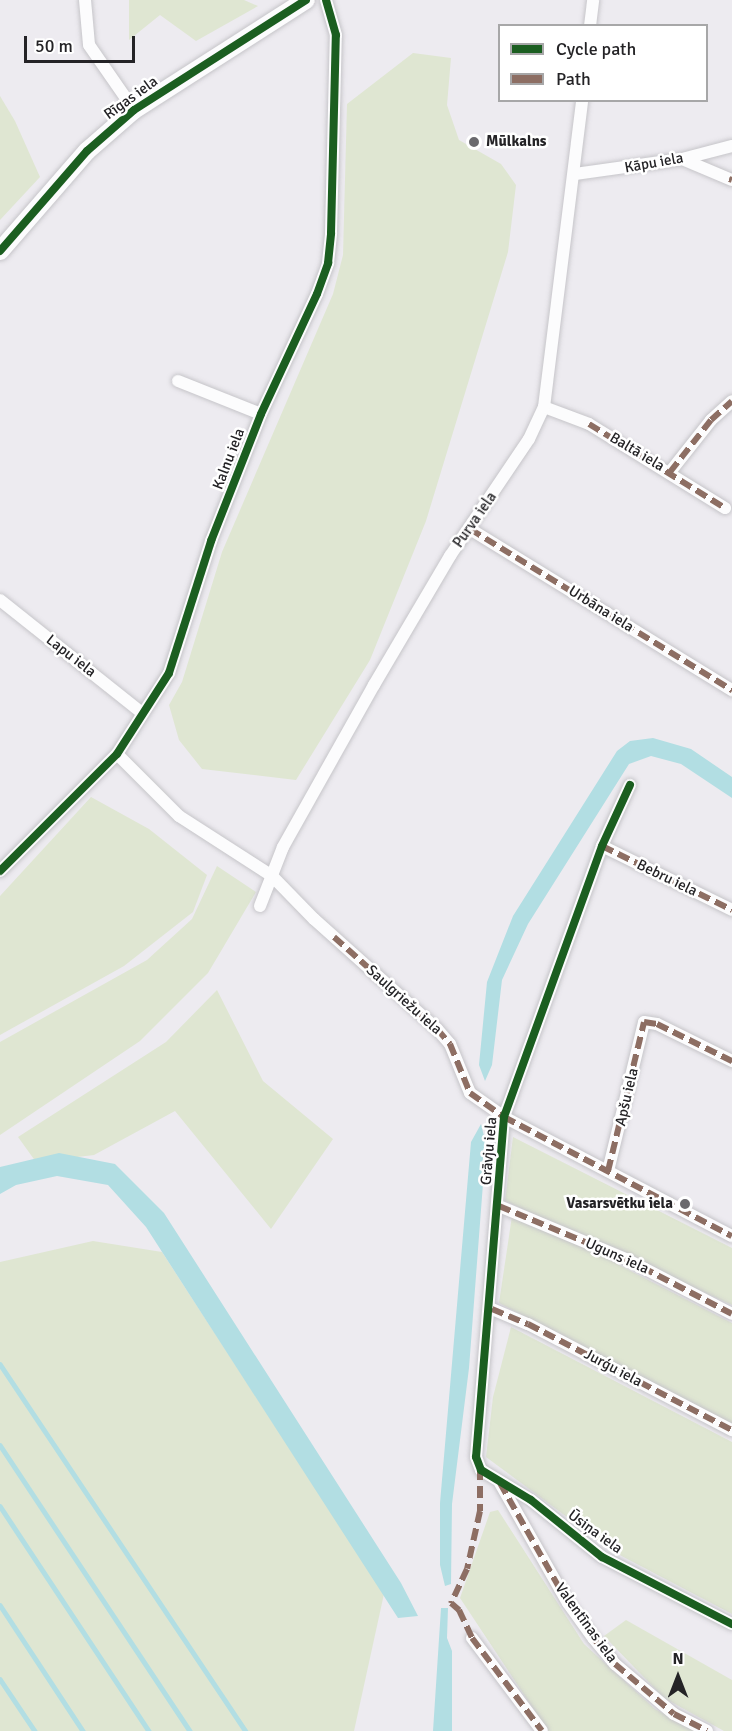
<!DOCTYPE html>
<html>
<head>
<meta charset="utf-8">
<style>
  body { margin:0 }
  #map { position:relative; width:732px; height:1731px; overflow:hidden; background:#edebf0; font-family:Signika,sans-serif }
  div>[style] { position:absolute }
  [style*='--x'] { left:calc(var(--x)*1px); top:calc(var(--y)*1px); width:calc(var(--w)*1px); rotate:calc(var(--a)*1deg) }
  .green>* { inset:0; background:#dfe6d2 }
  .water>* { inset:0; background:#b2dee3 }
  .stream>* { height:4.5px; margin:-2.25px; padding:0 2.25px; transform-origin:2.25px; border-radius:2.25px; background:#b2dee3 }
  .roads { filter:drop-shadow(0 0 2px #c6c5c9) drop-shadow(0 0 2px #c6c5c9) }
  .street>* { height:12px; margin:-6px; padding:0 6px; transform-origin:6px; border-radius:6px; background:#fcfcfd }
  .secondary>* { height:18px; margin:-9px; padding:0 9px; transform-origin:9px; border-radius:9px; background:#fcfcfd }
  .quiet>* { height:6px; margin-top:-3px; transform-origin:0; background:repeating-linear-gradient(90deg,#8d6e63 0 12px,transparent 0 18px) }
  .cycleway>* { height:8px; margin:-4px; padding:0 4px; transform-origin:4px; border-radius:4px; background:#1b5e20 }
  .dots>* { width:16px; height:16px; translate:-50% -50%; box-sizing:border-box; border:3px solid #fff; border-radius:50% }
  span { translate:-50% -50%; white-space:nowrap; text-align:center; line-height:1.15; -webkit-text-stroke:5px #fff; paint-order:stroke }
  .street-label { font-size:15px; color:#242326 }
  .poi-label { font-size:15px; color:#242326; font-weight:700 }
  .left { translate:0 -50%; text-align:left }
  .right { translate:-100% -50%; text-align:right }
  .legend { position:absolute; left:498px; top:24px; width:210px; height:78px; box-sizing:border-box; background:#fff; border:2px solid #a7a7a8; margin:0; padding:8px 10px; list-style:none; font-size:18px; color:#242326 }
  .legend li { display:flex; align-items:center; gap:12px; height:30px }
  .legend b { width:30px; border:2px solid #a7a7a8 }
  .north { position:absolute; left:648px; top:1647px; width:60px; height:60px; -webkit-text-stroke:4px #fff; paint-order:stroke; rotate:0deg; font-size:16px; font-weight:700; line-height:24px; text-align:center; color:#242326 }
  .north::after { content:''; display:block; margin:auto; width:21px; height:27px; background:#242326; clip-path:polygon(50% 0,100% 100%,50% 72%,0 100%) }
  .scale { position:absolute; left:24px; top:36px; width:111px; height:27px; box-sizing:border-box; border:3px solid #242326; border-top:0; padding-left:8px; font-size:18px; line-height:21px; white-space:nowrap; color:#242326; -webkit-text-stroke:4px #fff; paint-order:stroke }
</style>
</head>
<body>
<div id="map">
  <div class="green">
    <i style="clip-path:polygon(129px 0,244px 0,258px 6px,196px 41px,160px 15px,129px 40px)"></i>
    <i style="clip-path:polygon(413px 53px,451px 58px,447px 105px,459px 140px,501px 164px,516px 185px,508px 252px,426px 521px,370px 660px,296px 780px,202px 769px,179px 740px,169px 705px,182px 682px,222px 552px,333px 294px,343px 255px,347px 104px)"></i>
    <i style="clip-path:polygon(0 96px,15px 121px,40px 177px,0 220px)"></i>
    <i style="clip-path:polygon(91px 797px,149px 829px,207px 875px,193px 912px,124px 966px,0 1035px,0 896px)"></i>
    <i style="clip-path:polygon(217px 866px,256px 892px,208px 973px,140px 1041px,0 1135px,0 1042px,147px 960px,192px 919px)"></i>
    <i style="clip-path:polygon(217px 990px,263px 1081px,333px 1139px,271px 1229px,175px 1111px,94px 1155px,36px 1162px,18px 1137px,166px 1042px)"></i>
    <i style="clip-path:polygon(513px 1137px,732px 1248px,732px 1305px,505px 1201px)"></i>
    <i style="clip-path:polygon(512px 1216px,592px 1251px,732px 1323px,732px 1424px,499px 1303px)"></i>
    <i style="clip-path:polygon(93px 1241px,162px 1252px,384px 1594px,354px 1731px,0 1731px,0 1262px)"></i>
    <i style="clip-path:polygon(511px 1327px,732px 1442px,732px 1614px,614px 1552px,486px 1457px,493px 1397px)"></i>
    <i style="clip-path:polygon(498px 1510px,584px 1644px,655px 1709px,696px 1731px,548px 1731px,460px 1598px,490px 1512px)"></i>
    <i style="clip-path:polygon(626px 1620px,732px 1680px,732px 1731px,724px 1731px,664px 1698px,604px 1636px)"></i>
  </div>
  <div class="water">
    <i style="clip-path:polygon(653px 738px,691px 749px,732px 777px,732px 798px,681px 764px,651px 756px,629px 764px,528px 924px,502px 980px,492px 1065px,485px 1081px,479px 1065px,487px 982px,513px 916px,617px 751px,630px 741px)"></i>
    <i style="clip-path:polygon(481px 1124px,486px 1144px,469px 1368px,452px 1504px,451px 1584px,445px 1586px,440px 1565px,440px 1503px,471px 1142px)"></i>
    <i style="clip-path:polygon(59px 1153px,115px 1164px,164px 1213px,401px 1583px,418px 1616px,398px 1618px,146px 1227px,108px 1185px,57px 1176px,16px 1185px,0 1194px,0 1167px)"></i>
    <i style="clip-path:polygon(441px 1608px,448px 1608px,447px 1638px,452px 1651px,452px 1731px,433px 1731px)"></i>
  </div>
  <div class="stream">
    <i style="--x:0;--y:1364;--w:442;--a:56.2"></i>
    <i style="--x:0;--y:1445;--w:343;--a:56.4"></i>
    <i style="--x:0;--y:1506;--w:270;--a:56.5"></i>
    <i style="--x:0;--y:1605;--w:151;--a:56.6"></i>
    <i style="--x:0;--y:1679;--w:63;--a:56.1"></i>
  </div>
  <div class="roads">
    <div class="street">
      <i style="--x:85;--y:0;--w:45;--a:84.9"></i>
      <i style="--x:89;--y:45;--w:79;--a:55.3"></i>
      <i style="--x:590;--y:26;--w:26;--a:-83"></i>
      <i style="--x:682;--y:159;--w:54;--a:22.8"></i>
      <i style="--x:575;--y:174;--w:108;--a:-8"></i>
      <i style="--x:682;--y:159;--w:52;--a:-14.6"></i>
      <i style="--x:178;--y:381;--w:89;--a:21.7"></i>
      <i style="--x:544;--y:407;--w:48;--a:20.7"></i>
      <i style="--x:589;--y:424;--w:160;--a:31.7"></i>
      <i style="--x:670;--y:472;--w:66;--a:-51.7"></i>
      <i style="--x:711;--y:420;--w:28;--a:-42"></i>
      <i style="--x:470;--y:529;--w:308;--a:31.6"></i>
      <i style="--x:0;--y:600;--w:181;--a:38.5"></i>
      <i style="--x:117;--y:754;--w:88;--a:45"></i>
      <i style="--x:179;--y:816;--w:111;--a:32.8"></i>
      <i style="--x:272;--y:876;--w:60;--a:45.7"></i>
      <i style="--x:314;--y:919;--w:165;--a:41.8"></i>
      <i style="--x:437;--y:1029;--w:20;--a:49"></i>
      <i style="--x:450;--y:1044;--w:53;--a:67.8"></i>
      <i style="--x:470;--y:1093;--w:42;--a:35.2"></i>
      <i style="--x:504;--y:1117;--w:257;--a:27.6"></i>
      <i style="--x:630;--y:785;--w:67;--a:114.7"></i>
      <i style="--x:602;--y:846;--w:288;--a:109.9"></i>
      <i style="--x:504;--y:1117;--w:341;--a:94.7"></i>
      <i style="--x:476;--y:1457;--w:14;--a:69"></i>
      <i style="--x:481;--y:1470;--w:58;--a:31"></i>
      <i style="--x:531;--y:1500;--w:91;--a:38.8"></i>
      <i style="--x:602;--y:1557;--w:146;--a:27.3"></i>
      <i style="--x:602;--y:846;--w:145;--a:26.2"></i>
      <i style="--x:0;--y:871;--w:165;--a:-45"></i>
      <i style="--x:117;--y:754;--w:96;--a:-57.3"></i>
      <i style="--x:169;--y:673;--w:139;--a:-72.3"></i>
      <i style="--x:211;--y:541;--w:136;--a:-68.5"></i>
      <i style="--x:261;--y:414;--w:132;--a:-65"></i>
      <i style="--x:317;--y:294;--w:33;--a:-70"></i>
      <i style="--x:328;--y:263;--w:30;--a:-84"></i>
      <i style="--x:331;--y:233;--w:198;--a:-88.6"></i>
      <i style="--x:336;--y:35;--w:36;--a:-106"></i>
      <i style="--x:260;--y:906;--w:63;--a:-68.7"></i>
      <i style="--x:283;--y:847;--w:186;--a:-60.7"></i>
      <i style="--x:374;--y:685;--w:150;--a:-59.5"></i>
      <i style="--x:450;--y:556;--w:141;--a:-56"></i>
      <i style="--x:529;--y:439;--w:35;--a:-65"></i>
      <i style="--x:544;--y:407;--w:309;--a:-82.9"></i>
      <i style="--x:608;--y:1171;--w:153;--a:-76.4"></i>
      <i style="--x:644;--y:1022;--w:13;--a:9"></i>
      <i style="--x:657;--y:1024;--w:84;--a:26.3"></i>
      <i style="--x:499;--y:1206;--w:138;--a:22.7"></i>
      <i style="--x:626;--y:1259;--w:119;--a:27.4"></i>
      <i style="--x:492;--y:1309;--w:39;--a:23"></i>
      <i style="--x:528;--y:1324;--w:230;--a:27.5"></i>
      <i style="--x:500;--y:1483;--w:138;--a:60.5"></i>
      <i style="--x:568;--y:1603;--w:44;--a:54.2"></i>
      <i style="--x:594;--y:1639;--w:33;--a:50"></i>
      <i style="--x:615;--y:1664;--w:77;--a:40.3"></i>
      <i style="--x:674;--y:1714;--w:37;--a:27"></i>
      <i style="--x:472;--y:1638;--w:116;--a:53"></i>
    </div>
    <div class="secondary">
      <i style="--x:0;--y:251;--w:133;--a:-49"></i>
      <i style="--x:87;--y:151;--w:62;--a:-41.1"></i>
      <i style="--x:134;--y:110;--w:204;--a:-32.6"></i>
    </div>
  </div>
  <div class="quiet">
    <i style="--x:729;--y:179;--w:3;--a:18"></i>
    <i style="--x:589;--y:424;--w:160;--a:31.7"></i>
    <i style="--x:670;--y:472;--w:66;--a:-51.7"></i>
    <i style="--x:711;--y:420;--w:28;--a:-42"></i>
    <i style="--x:470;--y:529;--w:308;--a:31.6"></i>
    <i style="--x:602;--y:846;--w:145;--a:26.2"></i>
    <i style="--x:334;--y:937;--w:138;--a:41.8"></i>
    <i style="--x:437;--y:1029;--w:20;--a:49"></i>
    <i style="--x:450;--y:1044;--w:53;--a:67.8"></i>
    <i style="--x:470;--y:1093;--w:42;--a:35.2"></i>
    <i style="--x:504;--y:1117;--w:257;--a:27.6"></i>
    <i style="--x:608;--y:1171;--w:153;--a:-76.4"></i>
    <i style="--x:644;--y:1022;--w:13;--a:9"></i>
    <i style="--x:657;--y:1024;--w:84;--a:26.3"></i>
    <i style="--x:499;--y:1206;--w:138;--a:22.7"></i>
    <i style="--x:626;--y:1259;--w:119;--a:27.4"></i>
    <i style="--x:492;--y:1309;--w:39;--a:23"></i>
    <i style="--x:528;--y:1324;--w:230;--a:27.5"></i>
    <i style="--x:480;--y:1468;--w:43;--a:90"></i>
    <i style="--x:480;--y:1511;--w:59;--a:102.6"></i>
    <i style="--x:467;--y:1569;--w:38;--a:115"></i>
    <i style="--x:451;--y:1603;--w:11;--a:41"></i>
    <i style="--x:459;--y:1610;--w:31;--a:65"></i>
    <i style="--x:472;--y:1638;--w:116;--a:53"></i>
    <i style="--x:500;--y:1483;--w:138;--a:60.5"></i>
    <i style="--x:568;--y:1603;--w:44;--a:54.2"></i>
    <i style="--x:594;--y:1639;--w:33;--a:50"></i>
    <i style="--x:615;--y:1664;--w:77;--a:40.3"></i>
    <i style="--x:674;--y:1714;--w:37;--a:27"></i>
  </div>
  <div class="cycleway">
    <i style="--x:0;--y:251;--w:133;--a:-49"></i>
    <i style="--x:87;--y:151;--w:62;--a:-41.1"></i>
    <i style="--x:134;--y:110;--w:204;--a:-32.6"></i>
    <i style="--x:630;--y:785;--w:67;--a:114.7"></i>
    <i style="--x:602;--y:846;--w:288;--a:109.9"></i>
    <i style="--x:504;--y:1117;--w:341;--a:94.7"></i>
    <i style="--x:476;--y:1457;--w:14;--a:69"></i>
    <i style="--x:481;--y:1470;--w:58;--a:31"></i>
    <i style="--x:531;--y:1500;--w:91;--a:38.8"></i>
    <i style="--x:602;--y:1557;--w:146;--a:27.3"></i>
    <i style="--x:0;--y:871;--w:165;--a:-45"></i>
    <i style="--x:117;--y:754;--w:96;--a:-57.3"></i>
    <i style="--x:169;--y:673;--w:139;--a:-72.3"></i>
    <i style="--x:211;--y:541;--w:136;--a:-68.5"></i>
    <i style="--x:261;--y:414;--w:132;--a:-65"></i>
    <i style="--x:317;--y:294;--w:33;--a:-70"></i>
    <i style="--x:328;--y:263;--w:30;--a:-84"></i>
    <i style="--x:331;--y:233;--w:198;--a:-88.6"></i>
    <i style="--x:336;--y:35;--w:36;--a:-106"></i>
  </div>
  <div class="dots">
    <i style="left:474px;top:142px;background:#6a696d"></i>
    <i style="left:685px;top:1204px;background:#6a696d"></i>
  </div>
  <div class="street-label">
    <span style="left:131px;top:98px;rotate:-36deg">Rīgas iela</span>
    <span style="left:654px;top:163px;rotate:-10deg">Kāpu iela</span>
    <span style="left:637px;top:452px;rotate:31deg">Baltā iela</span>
    <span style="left:229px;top:459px;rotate:-69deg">Kalnu iela</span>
    <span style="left:475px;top:520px;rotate:-55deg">Purva iela</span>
    <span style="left:601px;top:609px;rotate:32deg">Urbāna iela</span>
    <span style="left:71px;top:656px;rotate:38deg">Lapu iela</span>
    <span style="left:667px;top:878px;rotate:26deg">Bebru iela</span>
    <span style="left:404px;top:1000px;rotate:42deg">Saulgriežu iela</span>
    <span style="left:627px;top:1097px;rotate:-77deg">Apšu iela</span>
    <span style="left:489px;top:1151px;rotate:-85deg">Grāvju iela</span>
    <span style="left:617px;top:1256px;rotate:24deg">Uguns iela</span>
    <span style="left:613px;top:1368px;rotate:28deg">Jurģu iela</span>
    <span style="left:595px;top:1532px;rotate:36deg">Ūsiņa iela</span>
    <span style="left:586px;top:1623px;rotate:54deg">Valentīnas iela</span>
  </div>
  <div class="poi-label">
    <span class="left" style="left:486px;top:142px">Mūlkalns</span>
    <span class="right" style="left:673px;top:1204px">Vasarsvētku iela</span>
  </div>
  <ul class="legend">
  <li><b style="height:8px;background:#1b5e20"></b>Cycle path</li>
  <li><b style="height:8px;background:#8d6e63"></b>Path</li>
  </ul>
  <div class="north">N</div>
  <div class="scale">50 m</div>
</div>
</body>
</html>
